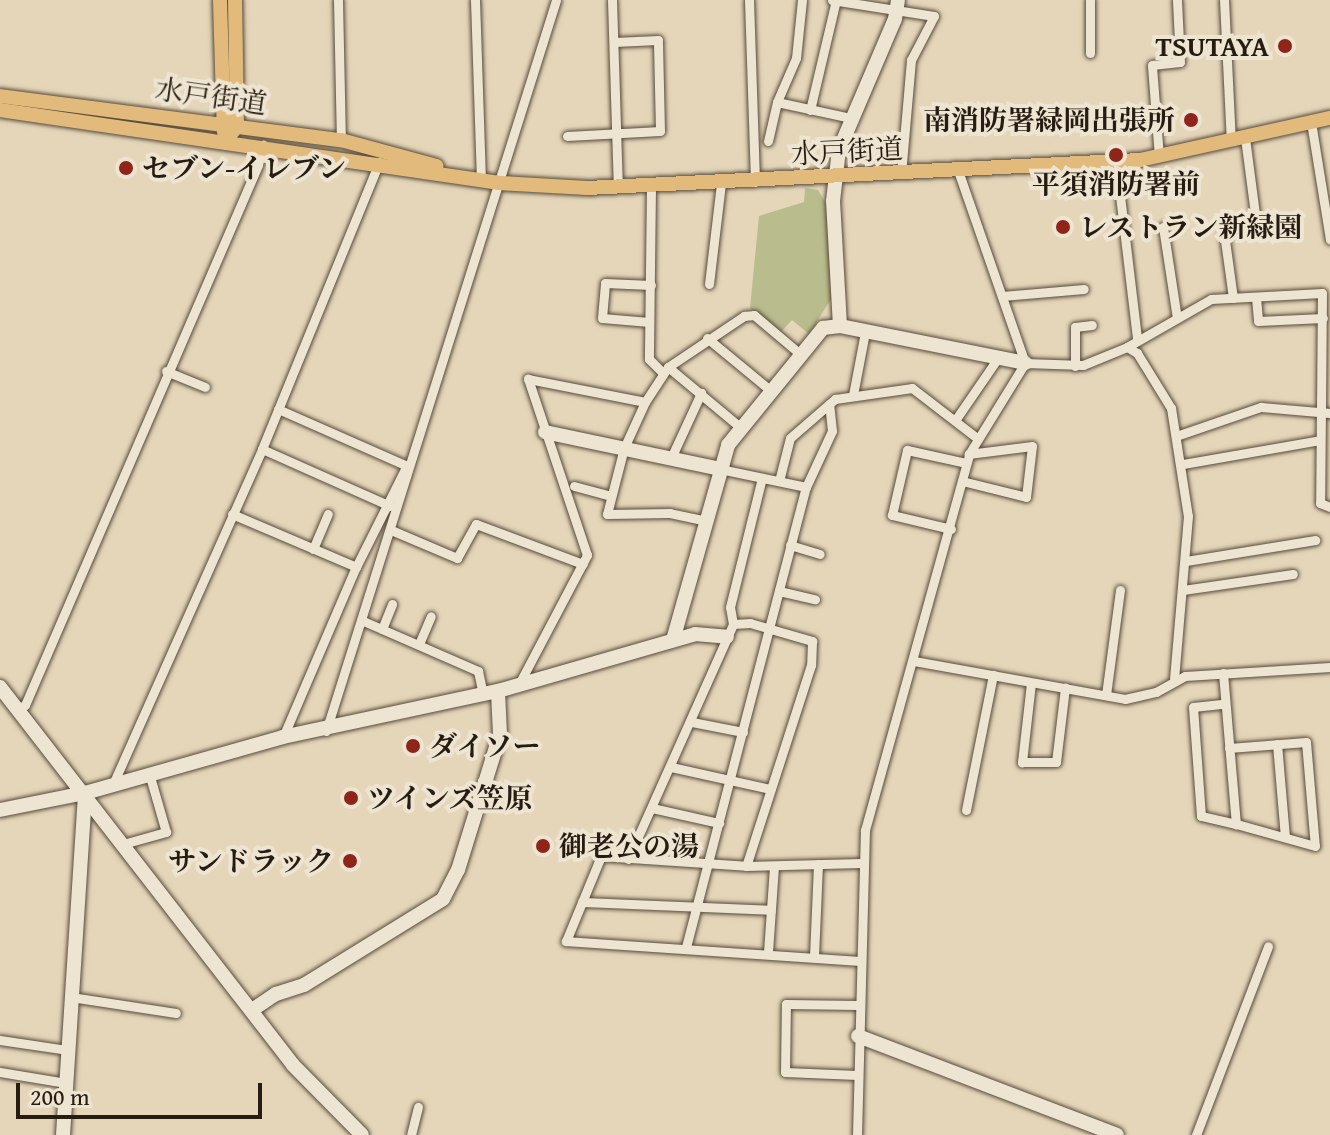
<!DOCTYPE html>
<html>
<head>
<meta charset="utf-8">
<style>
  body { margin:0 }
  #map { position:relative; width:1330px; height:1135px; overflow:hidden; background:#e5d6b9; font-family:"Gentium Book Plus","Noto Serif JP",serif }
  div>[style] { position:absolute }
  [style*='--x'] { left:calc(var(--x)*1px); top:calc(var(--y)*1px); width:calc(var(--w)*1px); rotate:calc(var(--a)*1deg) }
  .green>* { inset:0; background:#b9bc8c }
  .roads { filter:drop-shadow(0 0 2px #564a3b) drop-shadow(0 0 2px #564a3b) }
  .street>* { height:9px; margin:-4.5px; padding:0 4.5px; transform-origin:4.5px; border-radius:4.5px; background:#eee4d2 }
  .secondary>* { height:14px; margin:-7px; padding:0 7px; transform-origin:7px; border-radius:7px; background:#eee4d2 }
  .primary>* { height:14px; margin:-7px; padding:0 7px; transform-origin:7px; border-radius:7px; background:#e2bb7c }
  .dots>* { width:22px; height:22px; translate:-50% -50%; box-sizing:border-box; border:4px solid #eee4d2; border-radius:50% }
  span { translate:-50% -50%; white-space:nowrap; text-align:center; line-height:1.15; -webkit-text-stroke:8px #eee4d2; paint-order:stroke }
  .poi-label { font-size:28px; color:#271c11; font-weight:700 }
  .right { translate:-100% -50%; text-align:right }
  .left { translate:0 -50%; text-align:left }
  .street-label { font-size:28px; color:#271c11 }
  .scale { position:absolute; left:16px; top:1083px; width:246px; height:36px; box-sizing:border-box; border:4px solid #271c11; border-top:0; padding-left:10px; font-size:24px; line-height:28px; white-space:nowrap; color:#271c11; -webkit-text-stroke:6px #eee4d2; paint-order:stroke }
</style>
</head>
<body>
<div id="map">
  <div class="green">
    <i style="clip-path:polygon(805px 188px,818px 190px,828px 207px,833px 296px,809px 334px,792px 320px,780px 333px,750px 308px,759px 216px,804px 202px)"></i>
  </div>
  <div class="roads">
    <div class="street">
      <i style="--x:338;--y:0;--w:140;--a:88.8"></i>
      <i style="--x:475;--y:0;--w:180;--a:88.1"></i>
      <i style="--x:612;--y:0;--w:188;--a:88.2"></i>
      <i style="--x:749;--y:0;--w:182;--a:88.1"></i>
      <i style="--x:802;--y:0;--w:58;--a:95.9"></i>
      <i style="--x:796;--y:58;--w:48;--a:113.4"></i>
      <i style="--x:777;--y:102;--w:76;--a:12.2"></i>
      <i style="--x:832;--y:0;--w:103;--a:8.9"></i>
      <i style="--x:934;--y:16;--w:50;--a:117.6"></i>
      <i style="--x:911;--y:60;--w:114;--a:95"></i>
      <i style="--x:1090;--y:0;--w:53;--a:90"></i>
      <i style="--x:1224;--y:0;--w:141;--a:87.2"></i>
      <i style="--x:810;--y:110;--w:113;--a:-76.7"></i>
      <i style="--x:1311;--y:122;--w:119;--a:80.8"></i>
      <i style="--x:567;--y:136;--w:93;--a:-3.1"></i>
      <i style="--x:660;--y:131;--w:91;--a:-91.3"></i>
      <i style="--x:658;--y:40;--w:44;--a:177.4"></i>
      <i style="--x:768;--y:141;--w:40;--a:-77"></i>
      <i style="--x:1159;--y:157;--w:92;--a:-94.4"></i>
      <i style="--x:1152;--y:65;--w:28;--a:-6"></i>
      <i style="--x:1180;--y:62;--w:62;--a:-92.8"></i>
      <i style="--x:1116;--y:162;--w:178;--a:83.2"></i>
      <i style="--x:651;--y:187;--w:172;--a:90.7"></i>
      <i style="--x:649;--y:359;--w:18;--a:45"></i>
      <i style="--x:1163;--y:227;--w:92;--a:81.3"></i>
      <i style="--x:709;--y:284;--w:101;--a:-83.2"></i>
      <i style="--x:1002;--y:296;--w:82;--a:-4.9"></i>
      <i style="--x:1256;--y:297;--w:24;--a:85"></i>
      <i style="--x:1258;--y:321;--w:65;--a:-2.6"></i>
      <i style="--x:1233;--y:298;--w:66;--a:-97.9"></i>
      <i style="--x:1224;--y:233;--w:33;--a:-7"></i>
      <i style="--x:1257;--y:229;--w:92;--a:-97.5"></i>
      <i style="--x:649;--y:322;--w:47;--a:-175.1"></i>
      <i style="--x:602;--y:318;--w:35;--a:-85"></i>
      <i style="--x:605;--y:283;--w:46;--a:2.5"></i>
      <i style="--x:707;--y:338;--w:82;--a:39.5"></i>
      <i style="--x:1127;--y:347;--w:97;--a:-29.7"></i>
      <i style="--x:1211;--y:299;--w:111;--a:-3.1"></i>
      <i style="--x:1322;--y:293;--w:210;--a:90.5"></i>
      <i style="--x:1320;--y:503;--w:11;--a:22"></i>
      <i style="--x:1025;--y:363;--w:58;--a:2"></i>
      <i style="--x:1083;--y:365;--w:48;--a:-22.2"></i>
      <i style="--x:1127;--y:347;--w:12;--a:31"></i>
      <i style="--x:1137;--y:353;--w:65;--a:58.3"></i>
      <i style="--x:1171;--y:408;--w:109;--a:81.1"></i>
      <i style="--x:1188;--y:516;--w:163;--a:94.9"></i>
      <i style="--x:1075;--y:366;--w:39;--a:-90"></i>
      <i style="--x:1075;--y:327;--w:17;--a:-7"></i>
      <i style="--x:668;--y:367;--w:94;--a:39.8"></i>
      <i style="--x:166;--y:371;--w:42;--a:22.3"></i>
      <i style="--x:853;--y:395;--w:64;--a:-79.2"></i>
      <i style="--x:278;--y:409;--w:141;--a:23.8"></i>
      <i style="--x:956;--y:419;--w:74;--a:-55.5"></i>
      <i style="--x:1179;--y:435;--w:87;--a:-18.9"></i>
      <i style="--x:1261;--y:407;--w:69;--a:5"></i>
      <i style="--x:262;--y:449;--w:140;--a:24"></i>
      <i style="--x:671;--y:458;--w:72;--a:-65.2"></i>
      <i style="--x:1183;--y:464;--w:139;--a:-9.9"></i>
      <i style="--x:720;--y:469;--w:88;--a:11.8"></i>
      <i style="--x:779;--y:481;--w:44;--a:-75.7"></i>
      <i style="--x:790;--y:438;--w:60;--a:-40.9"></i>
      <i style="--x:835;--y:399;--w:78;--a:-8.1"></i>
      <i style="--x:912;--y:388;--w:82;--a:37.6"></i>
      <i style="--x:962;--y:481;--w:66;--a:14"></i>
      <i style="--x:1026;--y:497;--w:51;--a:-83.3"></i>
      <i style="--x:1032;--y:446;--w:64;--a:172.8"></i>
      <i style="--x:574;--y:486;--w:38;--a:15"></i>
      <i style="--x:232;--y:514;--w:135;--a:23.1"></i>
      <i style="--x:707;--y:521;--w:38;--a:-168"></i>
      <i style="--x:670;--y:513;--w:63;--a:179.1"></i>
      <i style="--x:607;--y:514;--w:68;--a:-75.6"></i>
      <i style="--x:624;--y:448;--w:51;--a:-65.5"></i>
      <i style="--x:645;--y:402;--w:42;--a:-56.7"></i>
      <i style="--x:668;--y:367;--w:92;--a:-33.9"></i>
      <i style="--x:744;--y:316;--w:10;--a:-6"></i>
      <i style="--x:754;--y:315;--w:59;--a:40.2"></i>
      <i style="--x:951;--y:529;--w:61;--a:-166.7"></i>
      <i style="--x:892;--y:515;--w:67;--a:-77"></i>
      <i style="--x:907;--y:450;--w:60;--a:12.4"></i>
      <i style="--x:391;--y:530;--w:72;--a:23"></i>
      <i style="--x:457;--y:558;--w:39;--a:-61"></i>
      <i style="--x:476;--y:524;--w:114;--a:20.5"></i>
      <i style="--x:790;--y:545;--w:31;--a:17"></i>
      <i style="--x:313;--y:549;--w:38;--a:-67"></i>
      <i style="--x:1186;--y:561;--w:131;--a:-9.2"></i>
      <i style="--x:1183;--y:590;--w:111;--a:-8.3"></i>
      <i style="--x:779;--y:591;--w:37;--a:13"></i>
      <i style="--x:361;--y:620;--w:128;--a:23.6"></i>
      <i style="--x:478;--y:671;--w:25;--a:78"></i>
      <i style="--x:733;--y:624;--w:17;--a:-3"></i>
      <i style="--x:750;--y:623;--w:65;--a:16.2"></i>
      <i style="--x:812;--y:641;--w:24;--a:92"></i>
      <i style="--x:811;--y:665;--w:211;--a:107.9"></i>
      <i style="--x:382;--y:629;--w:27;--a:-68"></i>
      <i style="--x:419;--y:644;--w:30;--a:-67"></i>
      <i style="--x:914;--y:661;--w:214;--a:10.2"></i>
      <i style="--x:1125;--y:699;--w:32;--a:-13"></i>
      <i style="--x:1156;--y:692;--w:33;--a:-29"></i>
      <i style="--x:1185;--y:676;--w:145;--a:-3.6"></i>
      <i style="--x:1223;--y:673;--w:152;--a:85.1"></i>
      <i style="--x:1236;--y:824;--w:36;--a:-167"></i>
      <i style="--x:1201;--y:816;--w:109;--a:-94.2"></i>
      <i style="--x:1193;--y:707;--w:31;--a:-6"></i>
      <i style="--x:1031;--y:683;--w:80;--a:96.5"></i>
      <i style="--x:1022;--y:762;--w:34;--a:0"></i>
      <i style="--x:1056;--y:762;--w:75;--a:-83.1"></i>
      <i style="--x:519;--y:684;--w:146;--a:-62.2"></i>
      <i style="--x:587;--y:555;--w:186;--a:-108.5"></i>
      <i style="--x:528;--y:379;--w:119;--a:11.1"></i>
      <i style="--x:1106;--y:695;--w:106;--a:-82.4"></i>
      <i style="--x:17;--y:709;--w:9;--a:-27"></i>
      <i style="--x:25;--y:705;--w:588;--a:-66.66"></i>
      <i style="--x:258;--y:165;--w:21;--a:-76"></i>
      <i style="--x:692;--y:722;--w:52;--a:11.1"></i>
      <i style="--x:326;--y:731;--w:766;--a:-72.53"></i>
      <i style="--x:283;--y:737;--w:185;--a:-66.8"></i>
      <i style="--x:356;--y:567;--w:110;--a:-63.4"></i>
      <i style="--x:1277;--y:744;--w:93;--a:85.1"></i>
      <i style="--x:1229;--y:748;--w:77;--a:-4.5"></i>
      <i style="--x:1306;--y:742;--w:104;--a:85.1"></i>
      <i style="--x:1315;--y:846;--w:82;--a:-164.4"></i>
      <i style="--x:671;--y:767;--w:101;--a:12.5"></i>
      <i style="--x:113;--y:784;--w:367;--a:-66"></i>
      <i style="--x:262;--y:449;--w:310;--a:-67.8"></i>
      <i style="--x:652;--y:808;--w:69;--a:12.6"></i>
      <i style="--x:966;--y:810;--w:138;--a:-78.7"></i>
      <i style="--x:123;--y:844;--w:45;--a:-15.6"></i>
      <i style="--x:166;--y:832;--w:61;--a:-106.1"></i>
      <i style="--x:628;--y:859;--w:257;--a:-65.9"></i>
      <i style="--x:733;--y:624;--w:17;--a:-100"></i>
      <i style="--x:730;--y:607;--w:133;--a:-76.1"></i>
      <i style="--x:582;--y:902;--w:189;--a:2.4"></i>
      <i style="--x:686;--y:947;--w:475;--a:-75.4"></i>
      <i style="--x:806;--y:487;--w:62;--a:-65.1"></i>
      <i style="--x:832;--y:431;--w:27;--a:-96"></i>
      <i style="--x:768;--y:952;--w:86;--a:-86"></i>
      <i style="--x:814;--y:956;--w:92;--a:-87.5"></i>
      <i style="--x:859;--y:961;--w:294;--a:-176.1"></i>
      <i style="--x:566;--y:941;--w:92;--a:-67.6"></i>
      <i style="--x:601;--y:856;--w:145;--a:3.9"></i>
      <i style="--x:746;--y:866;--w:115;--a:-1.5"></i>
      <i style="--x:71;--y:997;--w:106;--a:8.7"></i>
      <i style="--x:0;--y:1040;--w:69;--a:8.4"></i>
      <i style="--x:0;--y:1072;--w:67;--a:9.5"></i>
      <i style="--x:857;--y:1075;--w:72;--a:-177.6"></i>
      <i style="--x:785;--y:1072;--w:68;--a:-89.2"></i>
      <i style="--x:786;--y:1004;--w:72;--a:0.8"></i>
      <i style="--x:411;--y:1135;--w:29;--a:-76"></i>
      <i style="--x:857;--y:1135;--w:305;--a:-88.5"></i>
      <i style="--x:865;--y:830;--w:390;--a:-74.5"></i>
      <i style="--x:969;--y:454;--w:107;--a:-58.4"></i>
      <i style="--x:1025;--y:363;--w:203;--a:-109.2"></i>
      <i style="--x:1196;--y:1135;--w:202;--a:-69.1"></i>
    </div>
    <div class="secondary">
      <i style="--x:840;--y:326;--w:125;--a:-93.2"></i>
      <i style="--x:833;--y:201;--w:51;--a:-83.3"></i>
      <i style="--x:839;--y:150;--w:142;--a:-66.9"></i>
      <i style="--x:895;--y:19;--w:19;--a:-81"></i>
      <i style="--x:545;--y:432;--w:179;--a:11.9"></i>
      <i style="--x:673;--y:640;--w:203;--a:-74.2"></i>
      <i style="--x:728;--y:445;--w:151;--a:-50.9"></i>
      <i style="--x:823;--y:328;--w:17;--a:-7"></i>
      <i style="--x:840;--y:326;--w:189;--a:11.3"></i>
      <i style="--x:0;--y:687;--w:478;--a:52.2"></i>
      <i style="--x:293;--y:1065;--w:98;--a:45.4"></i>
      <i style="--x:0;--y:810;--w:87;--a:-11.3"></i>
      <i style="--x:85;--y:793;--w:206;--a:-15.8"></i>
      <i style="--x:283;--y:737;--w:220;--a:-12.1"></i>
      <i style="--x:498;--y:691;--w:205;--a:-16.1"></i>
      <i style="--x:695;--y:634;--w:32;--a:5"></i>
      <i style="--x:252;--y:1010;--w:29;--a:-34"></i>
      <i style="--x:276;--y:994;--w:29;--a:-18"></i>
      <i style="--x:304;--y:985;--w:163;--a:-31.7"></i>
      <i style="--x:443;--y:899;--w:33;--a:-63"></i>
      <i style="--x:458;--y:870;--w:142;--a:-72.8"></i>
      <i style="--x:500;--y:734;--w:43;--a:-92.7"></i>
      <i style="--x:858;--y:1036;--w:277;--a:20.9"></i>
      <i style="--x:63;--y:1135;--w:343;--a:-86.3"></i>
    </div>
    <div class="primary">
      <i style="--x:220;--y:0;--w:132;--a:88.3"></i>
      <i style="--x:0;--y:96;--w:344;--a:7.4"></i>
      <i style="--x:341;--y:140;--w:99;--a:15.2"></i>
      <i style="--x:0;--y:110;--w:505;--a:8.31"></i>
      <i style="--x:500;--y:183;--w:87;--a:3.3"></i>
      <i style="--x:587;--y:188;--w:554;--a:-2.9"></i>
      <i style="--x:1140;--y:160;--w:195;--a:-12.5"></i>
      <i style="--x:231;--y:134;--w:10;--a:-53"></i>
      <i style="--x:237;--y:126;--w:126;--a:-90.9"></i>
    </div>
  </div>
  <div class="dots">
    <i style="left:1285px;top:46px;background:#8f2418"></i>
    <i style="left:1191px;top:120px;background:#8f2418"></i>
    <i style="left:1116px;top:155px;background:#8f2418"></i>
    <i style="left:126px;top:168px;background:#8f2418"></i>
    <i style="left:1063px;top:227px;background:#8f2418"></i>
    <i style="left:413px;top:746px;background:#8f2418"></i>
    <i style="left:351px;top:798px;background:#8f2418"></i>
    <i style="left:543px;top:846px;background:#8f2418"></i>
    <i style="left:350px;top:861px;background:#8f2418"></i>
  </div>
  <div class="poi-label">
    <span class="right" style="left:1269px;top:46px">TSUTAYA</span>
    <span class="right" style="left:1175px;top:120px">南消防署緑岡出張所</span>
    <span class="left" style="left:142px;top:168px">セブン-イレブン</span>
    <span style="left:1116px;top:184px">平須消防署前</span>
    <span class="left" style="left:1079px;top:227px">レストラン新緑園</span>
    <span class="left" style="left:429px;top:746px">ダイソー</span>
    <span class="left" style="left:367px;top:798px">ツインズ笠原</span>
    <span class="left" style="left:559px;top:846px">御老公の湯</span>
    <span class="right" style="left:334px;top:861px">サンドラック</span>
  </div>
  <div class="street-label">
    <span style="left:211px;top:96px;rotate:8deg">水戸街道</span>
    <span style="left:847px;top:151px;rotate:-3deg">水戸街道</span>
  </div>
  <div class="scale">200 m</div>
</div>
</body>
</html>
